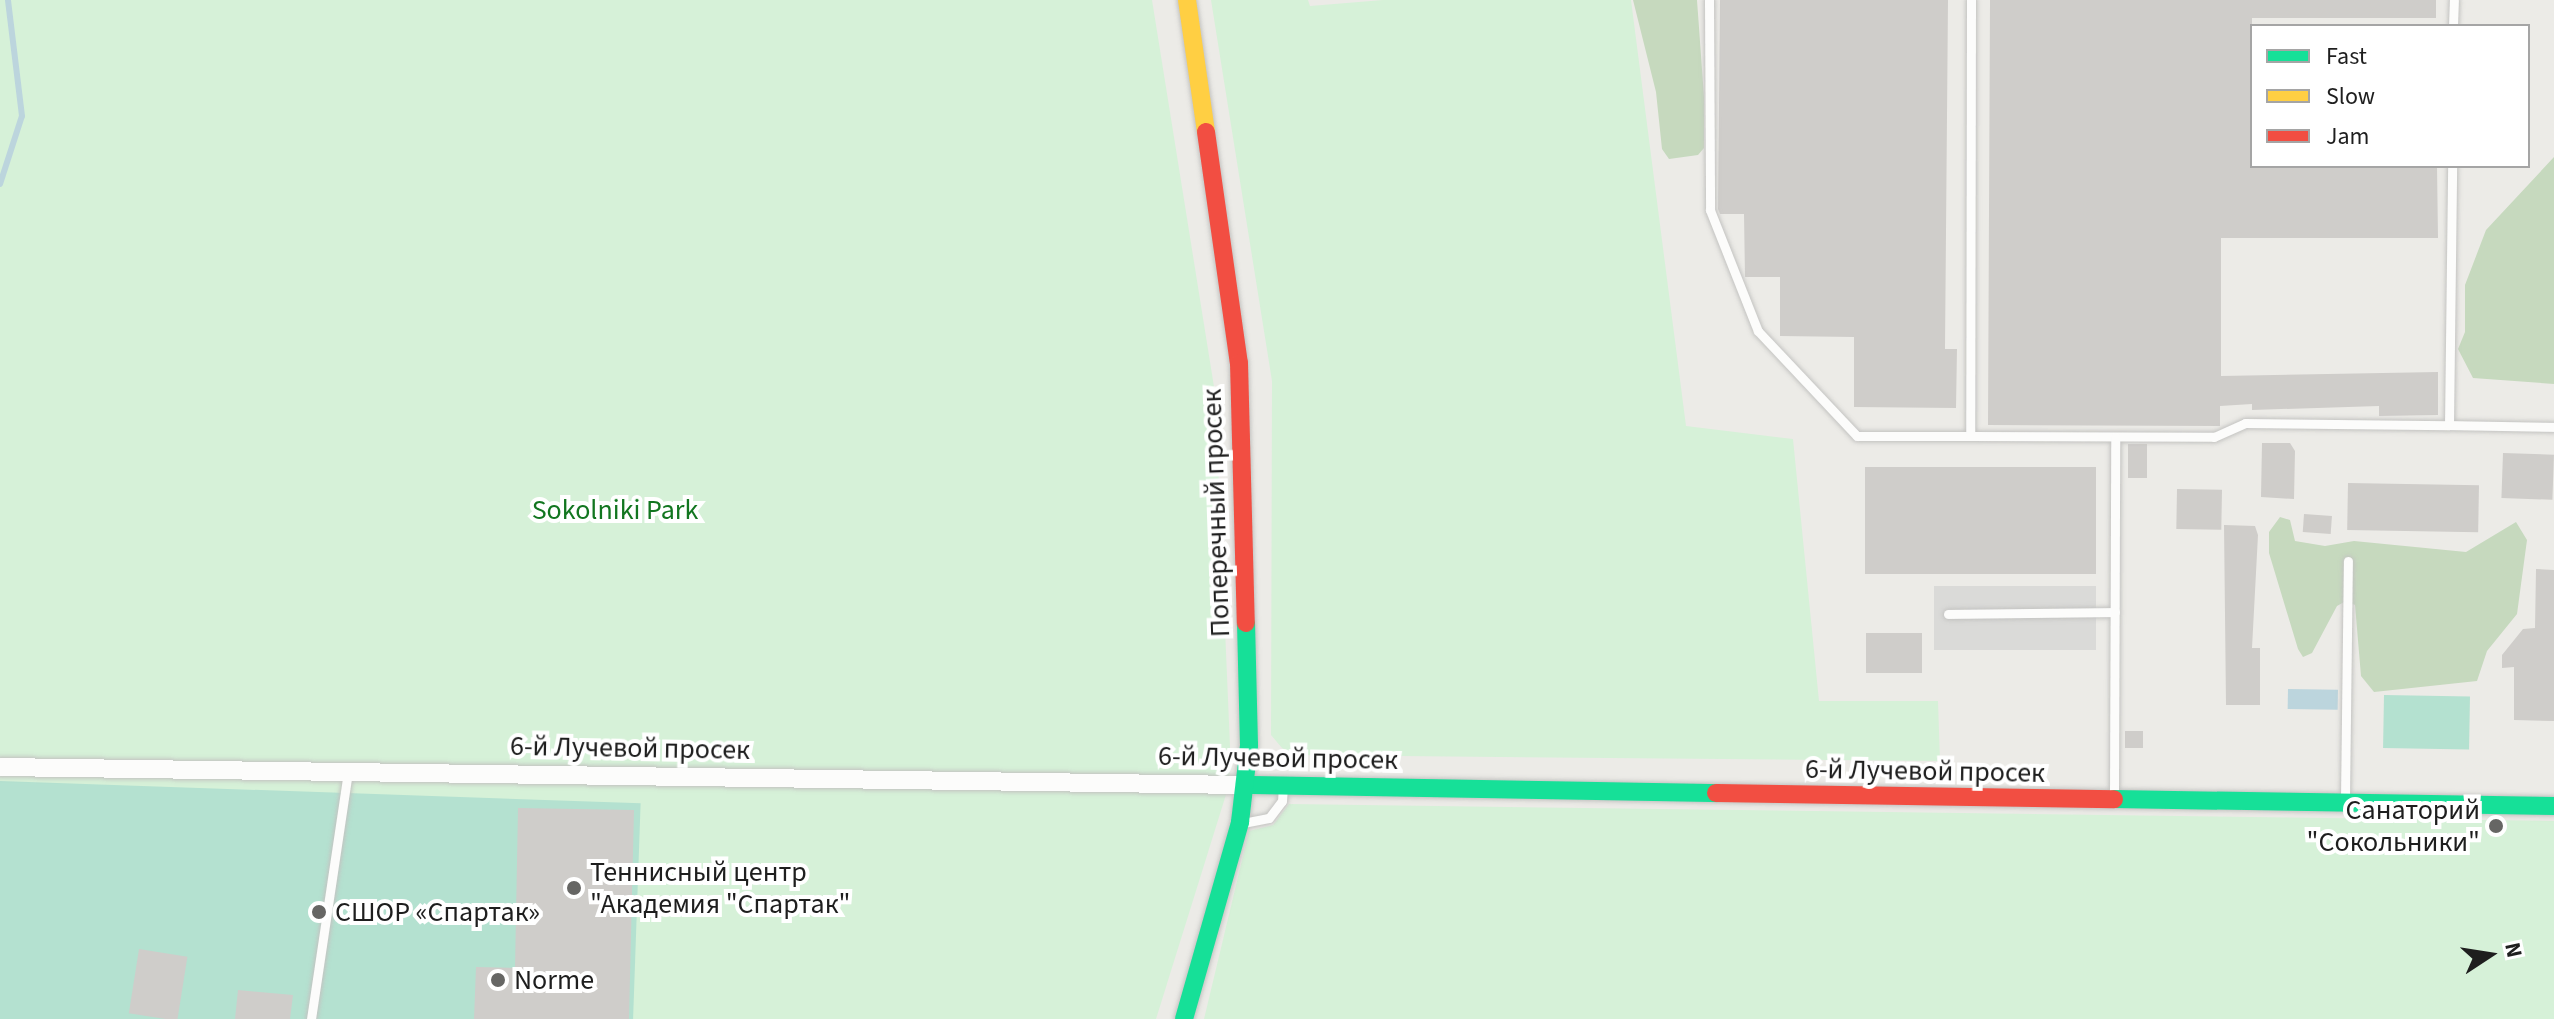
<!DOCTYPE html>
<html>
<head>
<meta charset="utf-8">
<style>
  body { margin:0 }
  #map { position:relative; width:2554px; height:1019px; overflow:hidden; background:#ecebe7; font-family:"Source Sans 3",sans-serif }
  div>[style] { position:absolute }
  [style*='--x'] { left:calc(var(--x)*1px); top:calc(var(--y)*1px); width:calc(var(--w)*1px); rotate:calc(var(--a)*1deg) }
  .religious>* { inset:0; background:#dadad8; transform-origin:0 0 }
  .forest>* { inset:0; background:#c6d9be }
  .park>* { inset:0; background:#d6f1d8 }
  .pitch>* { inset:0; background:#b4e1d0; transform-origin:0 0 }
  .water>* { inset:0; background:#bcd5dd; transform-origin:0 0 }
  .stream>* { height:6px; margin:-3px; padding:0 3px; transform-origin:3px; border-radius:3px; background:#bcd5dd }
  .building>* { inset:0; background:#cfcdca; transform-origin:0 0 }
  .roads { filter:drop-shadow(0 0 2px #c3c3c1) drop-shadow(0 0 2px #c3c3c1) }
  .lane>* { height:9px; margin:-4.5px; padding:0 4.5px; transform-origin:4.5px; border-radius:4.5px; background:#fcfcfb }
  .street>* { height:18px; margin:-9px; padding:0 9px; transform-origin:9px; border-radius:9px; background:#fcfcfb }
  .fast>* { height:18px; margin:-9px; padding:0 9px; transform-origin:9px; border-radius:9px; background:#16e098 }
  .slow>* { height:18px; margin:-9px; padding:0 9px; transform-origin:9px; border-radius:9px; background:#ffcf43 }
  .jam>* { height:18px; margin:-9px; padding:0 9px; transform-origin:9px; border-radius:9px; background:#f24e42 }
  .dots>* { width:22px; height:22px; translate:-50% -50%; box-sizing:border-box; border:4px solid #fff; border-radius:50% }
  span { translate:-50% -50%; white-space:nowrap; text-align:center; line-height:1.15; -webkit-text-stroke:8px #fff; paint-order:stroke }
  .park-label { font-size:28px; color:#127620 }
  .street-label { font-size:28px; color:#1e1e1e }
  .poi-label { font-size:28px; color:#1e1e1e }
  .right { translate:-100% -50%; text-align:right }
  .left { translate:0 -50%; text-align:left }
  .legend { position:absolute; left:2250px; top:24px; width:280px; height:144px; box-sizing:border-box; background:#fff; border:2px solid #a5a5a5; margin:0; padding:10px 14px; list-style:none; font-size:24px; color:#1e1e1e }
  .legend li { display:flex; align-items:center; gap:16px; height:40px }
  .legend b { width:40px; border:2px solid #a5a5a5 }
  .north { position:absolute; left:2450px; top:915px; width:80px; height:80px; -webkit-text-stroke:6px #fff; paint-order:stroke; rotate:78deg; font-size:22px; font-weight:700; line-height:32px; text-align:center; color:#1e1e1e }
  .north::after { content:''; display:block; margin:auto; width:28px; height:36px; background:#1e1e1e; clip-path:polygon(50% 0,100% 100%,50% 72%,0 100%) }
</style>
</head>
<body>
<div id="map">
  <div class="religious">
    <i style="left:2096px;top:586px;width:64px;height:162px;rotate:90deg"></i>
  </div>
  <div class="forest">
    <i style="clip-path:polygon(1633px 0,1697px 0,1704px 97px,1704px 148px,1698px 155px,1669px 159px,1662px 149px,1656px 92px)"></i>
    <i style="clip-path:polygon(2554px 157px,2554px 384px,2473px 378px,2458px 349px,2465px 332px,2465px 285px,2486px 230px)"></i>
    <i style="clip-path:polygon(2280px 517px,2290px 520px,2295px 541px,2325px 546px,2354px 541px,2466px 552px,2516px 522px,2527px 540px,2517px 614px,2487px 651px,2477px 681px,2374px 692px,2361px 676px,2355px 605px,2346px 601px,2337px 606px,2312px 653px,2303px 657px,2298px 649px,2269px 553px,2269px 532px)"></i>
  </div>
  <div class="park">
    <i style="clip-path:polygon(0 0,1152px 0,1215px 393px,1230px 746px,1229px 785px,1156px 1019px,0 1019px)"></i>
    <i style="clip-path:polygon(1211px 0,1308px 0,1310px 6px,1383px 0,1631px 0,1686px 426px,1793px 439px,1819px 701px,1938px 701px,1940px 761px,1295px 755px,1282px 748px,1271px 735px,1272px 381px)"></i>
    <i style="clip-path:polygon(1289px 804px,2554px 821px,2554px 1019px,1204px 1019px,1249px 831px,1273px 825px)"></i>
  </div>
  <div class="pitch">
    <i style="left:2384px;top:695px;width:86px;height:53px;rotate:1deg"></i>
    <i style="left:0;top:781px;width:641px;height:238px;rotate:2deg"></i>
  </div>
  <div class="water">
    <i style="left:2288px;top:689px;width:50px;height:20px;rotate:1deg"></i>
  </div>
  <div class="stream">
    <i style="--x:0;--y:184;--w:71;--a:-72.1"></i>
    <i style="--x:22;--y:116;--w:117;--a:-96.9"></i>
  </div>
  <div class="building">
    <i style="clip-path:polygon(1720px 0,1948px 0,1945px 349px,1957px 349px,1956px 408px,1854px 407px,1854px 337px,1780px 336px,1780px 277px,1745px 277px,1744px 214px,1720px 214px,1718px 209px)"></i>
    <i style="clip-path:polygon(1990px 0,2436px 0,2436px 18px,2252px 18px,2252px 166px,2437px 166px,2438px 238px,2221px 238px,2221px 376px,2438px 372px,2438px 415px,2379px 416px,2379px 406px,2252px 410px,2252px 404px,2220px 406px,2220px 426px,1988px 425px)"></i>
    <i style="clip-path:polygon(2262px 443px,2290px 443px,2295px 451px,2294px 499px,2261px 497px)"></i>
    <i style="left:2128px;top:444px;width:19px;height:34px"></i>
    <i style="left:2503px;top:453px;width:51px;height:45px;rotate:2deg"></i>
    <i style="left:1865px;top:467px;width:231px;height:107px"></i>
    <i style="left:2348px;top:483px;width:131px;height:47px;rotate:1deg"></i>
    <i style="left:2177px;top:489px;width:45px;height:40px;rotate:1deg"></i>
    <i style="left:2304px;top:514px;width:28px;height:18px;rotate:4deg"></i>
    <i style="clip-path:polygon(2224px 525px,2255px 526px,2258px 535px,2252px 648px,2260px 648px,2260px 705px,2226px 705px)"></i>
    <i style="clip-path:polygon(2536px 569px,2554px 570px,2554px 721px,2514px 720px,2514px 667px,2502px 668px,2502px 655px,2523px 629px,2535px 628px)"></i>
    <i style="left:1866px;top:633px;width:56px;height:40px"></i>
    <i style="left:2125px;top:731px;width:18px;height:17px"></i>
    <i style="clip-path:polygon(518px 808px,634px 810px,629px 1019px,474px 1019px,476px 967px,515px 968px)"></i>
    <i style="left:139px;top:949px;width:49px;height:65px;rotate:9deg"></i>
    <i style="clip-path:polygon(238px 990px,293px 995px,290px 1019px,235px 1019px)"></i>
  </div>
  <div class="roads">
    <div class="lane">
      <i style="--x:1709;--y:0;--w:210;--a:89.7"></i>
      <i style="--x:1710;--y:210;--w:130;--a:68.4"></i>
      <i style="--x:1758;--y:331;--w:144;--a:46.7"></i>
      <i style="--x:1857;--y:436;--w:113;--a:0"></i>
      <i style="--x:1971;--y:0;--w:436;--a:90.1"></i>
      <i style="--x:1970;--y:436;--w:244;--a:0.2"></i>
      <i style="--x:2214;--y:437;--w:34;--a:-24"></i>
      <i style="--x:2245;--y:423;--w:204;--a:0.6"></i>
      <i style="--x:2449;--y:425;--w:259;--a:-89.3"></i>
      <i style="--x:2453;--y:26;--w:26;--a:-88"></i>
      <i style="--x:2449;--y:425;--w:105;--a:1.1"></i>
      <i style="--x:1948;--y:614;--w:167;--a:-0.7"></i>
      <i style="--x:2114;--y:797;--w:360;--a:-89.8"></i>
      <i style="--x:2345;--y:799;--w:238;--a:-89.3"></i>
      <i style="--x:1243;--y:823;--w:26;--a:-11"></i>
      <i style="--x:1269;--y:818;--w:21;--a:-53"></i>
      <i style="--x:1282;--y:801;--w:13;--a:-86"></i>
      <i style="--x:311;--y:1019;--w:250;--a:-81.5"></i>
    </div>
    <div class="street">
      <i style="--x:0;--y:767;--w:1247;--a:0.83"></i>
    </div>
    <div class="fast">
      <i style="--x:1247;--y:785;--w:469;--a:1"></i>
      <i style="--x:2114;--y:799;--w:440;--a:0.9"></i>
      <i style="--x:1184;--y:1019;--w:205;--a:-74.1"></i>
      <i style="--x:1240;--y:822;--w:78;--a:-83.3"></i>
      <i style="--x:1249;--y:745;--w:122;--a:-91.4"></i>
    </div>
    <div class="slow">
      <i style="--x:1187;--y:0;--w:133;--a:81.8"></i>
    </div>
    <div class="jam">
      <i style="--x:1206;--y:132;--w:233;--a:81.9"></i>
      <i style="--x:1239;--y:363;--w:260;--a:88.5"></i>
      <i style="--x:1716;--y:793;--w:398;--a:0.9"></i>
    </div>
  </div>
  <div class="dots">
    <i style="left:2496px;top:826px;background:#666664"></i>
    <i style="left:574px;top:888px;background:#666664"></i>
    <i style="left:319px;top:912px;background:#666664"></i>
    <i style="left:498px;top:980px;background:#666664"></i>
  </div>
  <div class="park-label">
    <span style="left:615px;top:510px">Sokolniki Park</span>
  </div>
  <div class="street-label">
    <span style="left:1216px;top:513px;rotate:-92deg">Поперечный просек</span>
    <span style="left:630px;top:748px;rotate:1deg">6-й Лучевой просек</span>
    <span style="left:1278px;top:758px;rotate:1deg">6-й Лучевой просек</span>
    <span style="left:1925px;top:771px;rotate:1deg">6-й Лучевой просек</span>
  </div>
  <div class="poi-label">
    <span class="right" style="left:2480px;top:826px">Санаторий<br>"Сокольники"</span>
    <span class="left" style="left:590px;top:888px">Теннисный центр<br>"Академия "Спартак"</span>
    <span class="left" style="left:335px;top:912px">СШОР «Спартак»</span>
    <span class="left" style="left:514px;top:980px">Norme</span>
  </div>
  <ul class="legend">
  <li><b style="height:10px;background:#16e098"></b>Fast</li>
  <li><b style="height:10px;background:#ffcf43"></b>Slow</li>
  <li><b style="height:10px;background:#f24e42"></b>Jam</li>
  </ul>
  <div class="north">N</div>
</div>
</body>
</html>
